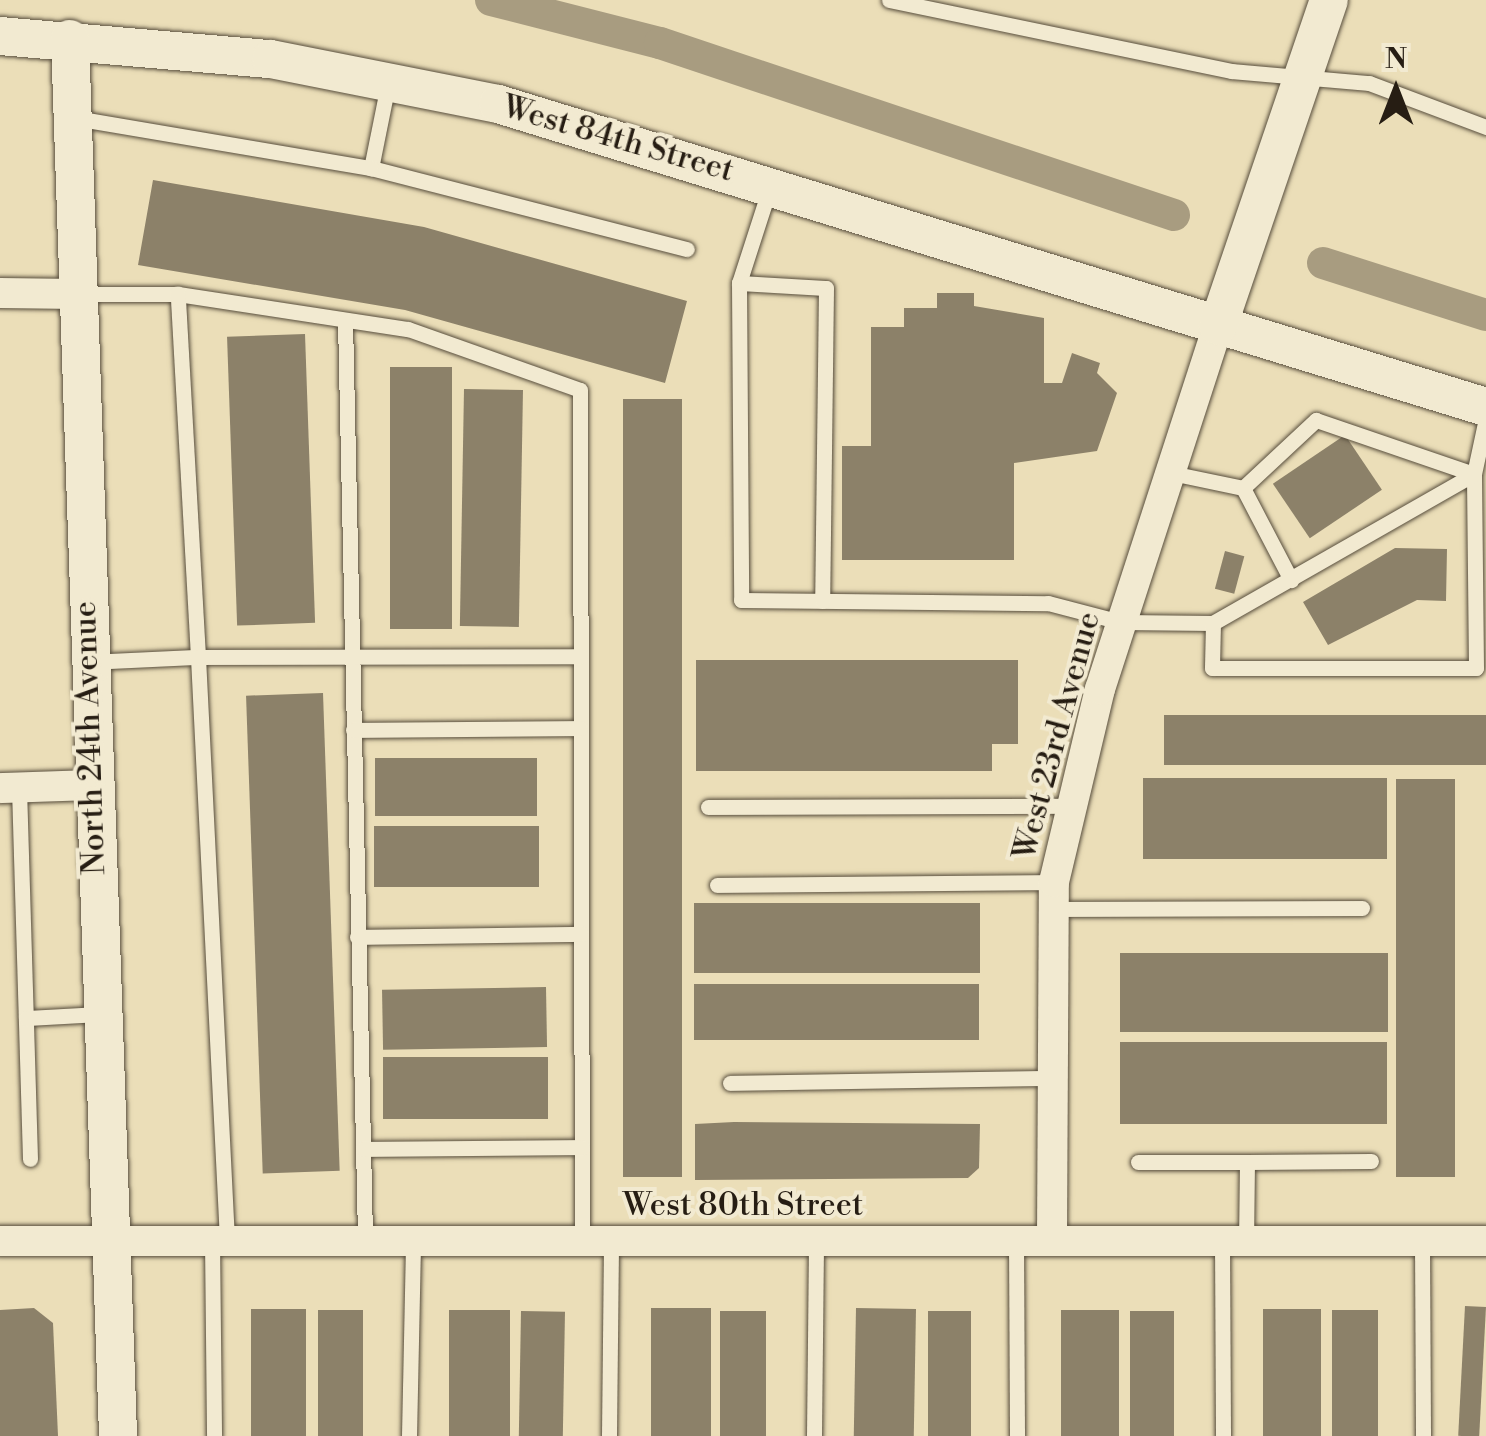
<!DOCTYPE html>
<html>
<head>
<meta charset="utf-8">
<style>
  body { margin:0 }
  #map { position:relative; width:1486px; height:1436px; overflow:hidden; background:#ebdeb8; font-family:"Libre Bodoni",serif }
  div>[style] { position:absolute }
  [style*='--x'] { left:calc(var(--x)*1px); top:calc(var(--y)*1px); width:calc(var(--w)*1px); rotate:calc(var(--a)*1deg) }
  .canal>* { height:32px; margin:-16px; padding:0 16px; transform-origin:16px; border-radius:16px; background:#a89c80 }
  .building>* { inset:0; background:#8c8169; transform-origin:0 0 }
  .roads { filter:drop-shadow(0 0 2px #574d3c) drop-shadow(0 0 2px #574d3c) }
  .service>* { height:15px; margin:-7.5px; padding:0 7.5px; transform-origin:7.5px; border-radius:7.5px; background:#f2ead1 }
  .minor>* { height:30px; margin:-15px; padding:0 15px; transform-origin:15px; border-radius:15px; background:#f2ead1 }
  .tertiary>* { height:38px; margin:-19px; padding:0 19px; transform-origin:19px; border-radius:19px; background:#f2ead1 }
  span { translate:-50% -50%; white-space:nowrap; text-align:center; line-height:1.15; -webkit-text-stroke:8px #f2ead1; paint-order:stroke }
  .street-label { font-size:32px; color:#261d13 }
  .north { position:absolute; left:1346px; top:40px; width:100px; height:100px; -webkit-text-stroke:8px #f2ead1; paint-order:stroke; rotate:0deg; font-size:28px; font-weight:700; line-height:40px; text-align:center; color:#261d13 }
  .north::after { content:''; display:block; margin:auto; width:35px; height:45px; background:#261d13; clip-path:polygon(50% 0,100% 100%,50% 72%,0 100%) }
</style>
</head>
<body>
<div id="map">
  <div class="canal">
    <i style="--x:491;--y:0;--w:174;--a:14.3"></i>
    <i style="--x:660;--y:43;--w:542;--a:18.5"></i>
    <i style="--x:1323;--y:263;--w:171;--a:17.7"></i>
  </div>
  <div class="building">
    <i style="clip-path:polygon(153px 180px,424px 227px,687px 301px,665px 383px,405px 310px,138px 265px)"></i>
    <i style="clip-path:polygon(937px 293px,974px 293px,974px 306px,1044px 318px,1044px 383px,1062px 383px,1072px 353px,1100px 363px,1097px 373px,1117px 393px,1097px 451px,1014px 463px,1014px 560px,842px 560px,842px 446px,871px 446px,871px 327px,904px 327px,904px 308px,937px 308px)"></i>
    <i style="left:305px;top:334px;width:289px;height:78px;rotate:88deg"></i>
    <i style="left:390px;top:367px;width:62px;height:262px"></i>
    <i style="left:464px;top:389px;width:59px;height:237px;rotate:1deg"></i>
    <i style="left:623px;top:399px;width:59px;height:778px"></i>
    <i style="left:1345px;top:435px;width:66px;height:87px;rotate:56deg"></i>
    <i style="clip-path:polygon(1395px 548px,1447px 549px,1446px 601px,1417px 600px,1328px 645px,1303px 602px)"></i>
    <i style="left:1225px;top:551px;width:20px;height:39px;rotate:15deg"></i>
    <i style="clip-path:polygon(696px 660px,1018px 660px,1018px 744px,992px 744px,992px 771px,696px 771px)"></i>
    <i style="left:323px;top:693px;width:478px;height:77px;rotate:88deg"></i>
    <i style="left:1164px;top:715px;width:322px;height:50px"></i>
    <i style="left:537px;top:758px;width:58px;height:162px;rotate:90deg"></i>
    <i style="left:1143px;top:778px;width:244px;height:81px"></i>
    <i style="left:1396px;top:779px;width:59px;height:398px"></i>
    <i style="left:539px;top:826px;width:61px;height:165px;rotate:90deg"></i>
    <i style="left:980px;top:903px;width:70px;height:286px;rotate:90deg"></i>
    <i style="left:1120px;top:953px;width:268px;height:79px"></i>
    <i style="left:979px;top:984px;width:56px;height:285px;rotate:90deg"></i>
    <i style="left:546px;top:987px;width:60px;height:164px;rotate:89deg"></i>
    <i style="left:1120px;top:1042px;width:267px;height:82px"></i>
    <i style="left:548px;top:1057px;width:62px;height:165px;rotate:90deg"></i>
    <i style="clip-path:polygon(734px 1122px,980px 1124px,979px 1168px,968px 1178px,695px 1180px,695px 1124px)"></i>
    <i style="left:1465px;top:1306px;width:21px;height:130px;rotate:3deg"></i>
    <i style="clip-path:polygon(34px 1308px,53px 1323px,58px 1436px,0 1436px,0 1310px)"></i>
    <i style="left:711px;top:1308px;width:128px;height:60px;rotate:90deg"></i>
    <i style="left:856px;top:1308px;width:60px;height:128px;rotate:1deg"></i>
    <i style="left:251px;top:1309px;width:55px;height:127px"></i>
    <i style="left:1263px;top:1309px;width:58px;height:127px"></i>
    <i style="left:318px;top:1310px;width:45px;height:126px"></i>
    <i style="left:449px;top:1310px;width:61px;height:126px"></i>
    <i style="left:1061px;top:1310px;width:58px;height:126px"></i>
    <i style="left:1332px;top:1310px;width:46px;height:126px"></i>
    <i style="left:521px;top:1311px;width:44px;height:125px;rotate:1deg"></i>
    <i style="left:720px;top:1311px;width:46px;height:125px"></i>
    <i style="left:928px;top:1311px;width:43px;height:125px"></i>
    <i style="left:1130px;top:1311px;width:44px;height:125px"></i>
  </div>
  <div class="roads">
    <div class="service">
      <i style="--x:889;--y:0;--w:349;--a:11.7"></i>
      <i style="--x:1231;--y:71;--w:139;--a:5"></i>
      <i style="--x:1369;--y:83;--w:125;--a:20.6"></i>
      <i style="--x:388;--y:84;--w:86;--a:101.4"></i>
      <i style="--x:371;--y:168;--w:326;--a:14.4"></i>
      <i style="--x:75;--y:118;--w:300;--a:9.6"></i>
      <i style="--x:770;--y:187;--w:101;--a:107.9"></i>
      <i style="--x:739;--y:283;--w:317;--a:89.6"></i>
      <i style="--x:741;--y:600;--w:307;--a:0.6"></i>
      <i style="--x:1048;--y:603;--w:75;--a:14.6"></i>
      <i style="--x:1121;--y:622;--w:92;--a:0.6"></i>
      <i style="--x:1213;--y:623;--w:45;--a:91.3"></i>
      <i style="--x:1212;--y:668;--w:264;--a:0"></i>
      <i style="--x:1476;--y:668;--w:194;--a:-90.6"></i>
      <i style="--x:1474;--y:474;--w:301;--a:150.3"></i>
      <i style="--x:739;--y:283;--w:87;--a:3.3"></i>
      <i style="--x:826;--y:288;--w:313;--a:90.7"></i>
      <i style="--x:78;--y:294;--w:100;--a:0"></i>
      <i style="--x:178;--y:294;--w:233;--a:8.7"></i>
      <i style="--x:408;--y:329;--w:182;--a:19.5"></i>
      <i style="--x:580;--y:390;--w:850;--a:89.87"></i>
      <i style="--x:345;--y:320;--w:920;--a:88.75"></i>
      <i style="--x:1176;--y:474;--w:68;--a:11.8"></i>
      <i style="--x:1243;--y:488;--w:100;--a:-43"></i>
      <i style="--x:1316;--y:420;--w:167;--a:18.9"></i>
      <i style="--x:1474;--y:474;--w:57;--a:-77.9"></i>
      <i style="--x:1243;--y:488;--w:104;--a:62.4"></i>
      <i style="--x:90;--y:662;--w:108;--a:-2.7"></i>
      <i style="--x:198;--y:657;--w:364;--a:-93.2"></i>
      <i style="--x:353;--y:730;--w:227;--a:-0.5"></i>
      <i style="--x:19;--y:788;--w:371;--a:88.3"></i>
      <i style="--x:708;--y:807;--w:364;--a:-0.2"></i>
      <i style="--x:717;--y:885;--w:337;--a:-0.5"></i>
      <i style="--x:1055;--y:909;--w:307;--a:-0.2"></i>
      <i style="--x:357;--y:937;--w:224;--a:-0.8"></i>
      <i style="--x:26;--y:1018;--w:75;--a:-3.1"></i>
      <i style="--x:730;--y:1083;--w:321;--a:-0.9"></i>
      <i style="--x:363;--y:1149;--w:219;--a:-0.5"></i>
      <i style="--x:1138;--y:1162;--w:109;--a:0"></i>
      <i style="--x:1247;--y:1162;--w:78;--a:90.7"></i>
      <i style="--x:1247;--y:1162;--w:124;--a:-0.5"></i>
      <i style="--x:212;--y:1240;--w:196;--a:89.4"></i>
      <i style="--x:227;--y:1240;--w:584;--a:-92.85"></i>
      <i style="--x:198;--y:657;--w:382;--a:-0.1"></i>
      <i style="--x:1016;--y:1240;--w:196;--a:89.7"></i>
      <i style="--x:1222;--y:1240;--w:196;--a:89.7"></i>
      <i style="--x:1422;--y:1241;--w:195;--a:89.7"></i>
      <i style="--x:409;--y:1436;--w:196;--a:-88.8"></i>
      <i style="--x:609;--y:1436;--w:196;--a:-89.4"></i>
      <i style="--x:814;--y:1436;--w:196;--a:-89.4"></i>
    </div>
    <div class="minor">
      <i style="--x:0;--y:293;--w:78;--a:0.7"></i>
      <i style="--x:0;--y:788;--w:92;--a:-1.9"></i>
      <i style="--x:1052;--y:1240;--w:358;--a:-89.7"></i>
      <i style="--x:1054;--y:882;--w:198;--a:-76.6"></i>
      <i style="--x:1100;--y:689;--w:382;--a:-72"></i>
      <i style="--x:0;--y:1241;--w:1486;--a:0"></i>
    </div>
    <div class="tertiary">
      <i style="--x:0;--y:36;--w:272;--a:4.9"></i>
      <i style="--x:271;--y:59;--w:231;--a:11.2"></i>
      <i style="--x:498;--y:104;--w:1033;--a:17.05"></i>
      <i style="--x:70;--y:39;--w:1398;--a:88.03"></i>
      <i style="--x:1218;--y:326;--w:344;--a:-71.2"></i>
    </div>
  </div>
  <div class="street-label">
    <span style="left:618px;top:139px;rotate:16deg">West 84th Street</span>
    <span style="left:1057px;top:736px;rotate:-75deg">West 23rd Avenue</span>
    <span style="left:90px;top:738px;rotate:-92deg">North 24th Avenue</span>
    <span style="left:743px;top:1205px">West 80th Street</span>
  </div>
  <div class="north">N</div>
</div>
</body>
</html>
